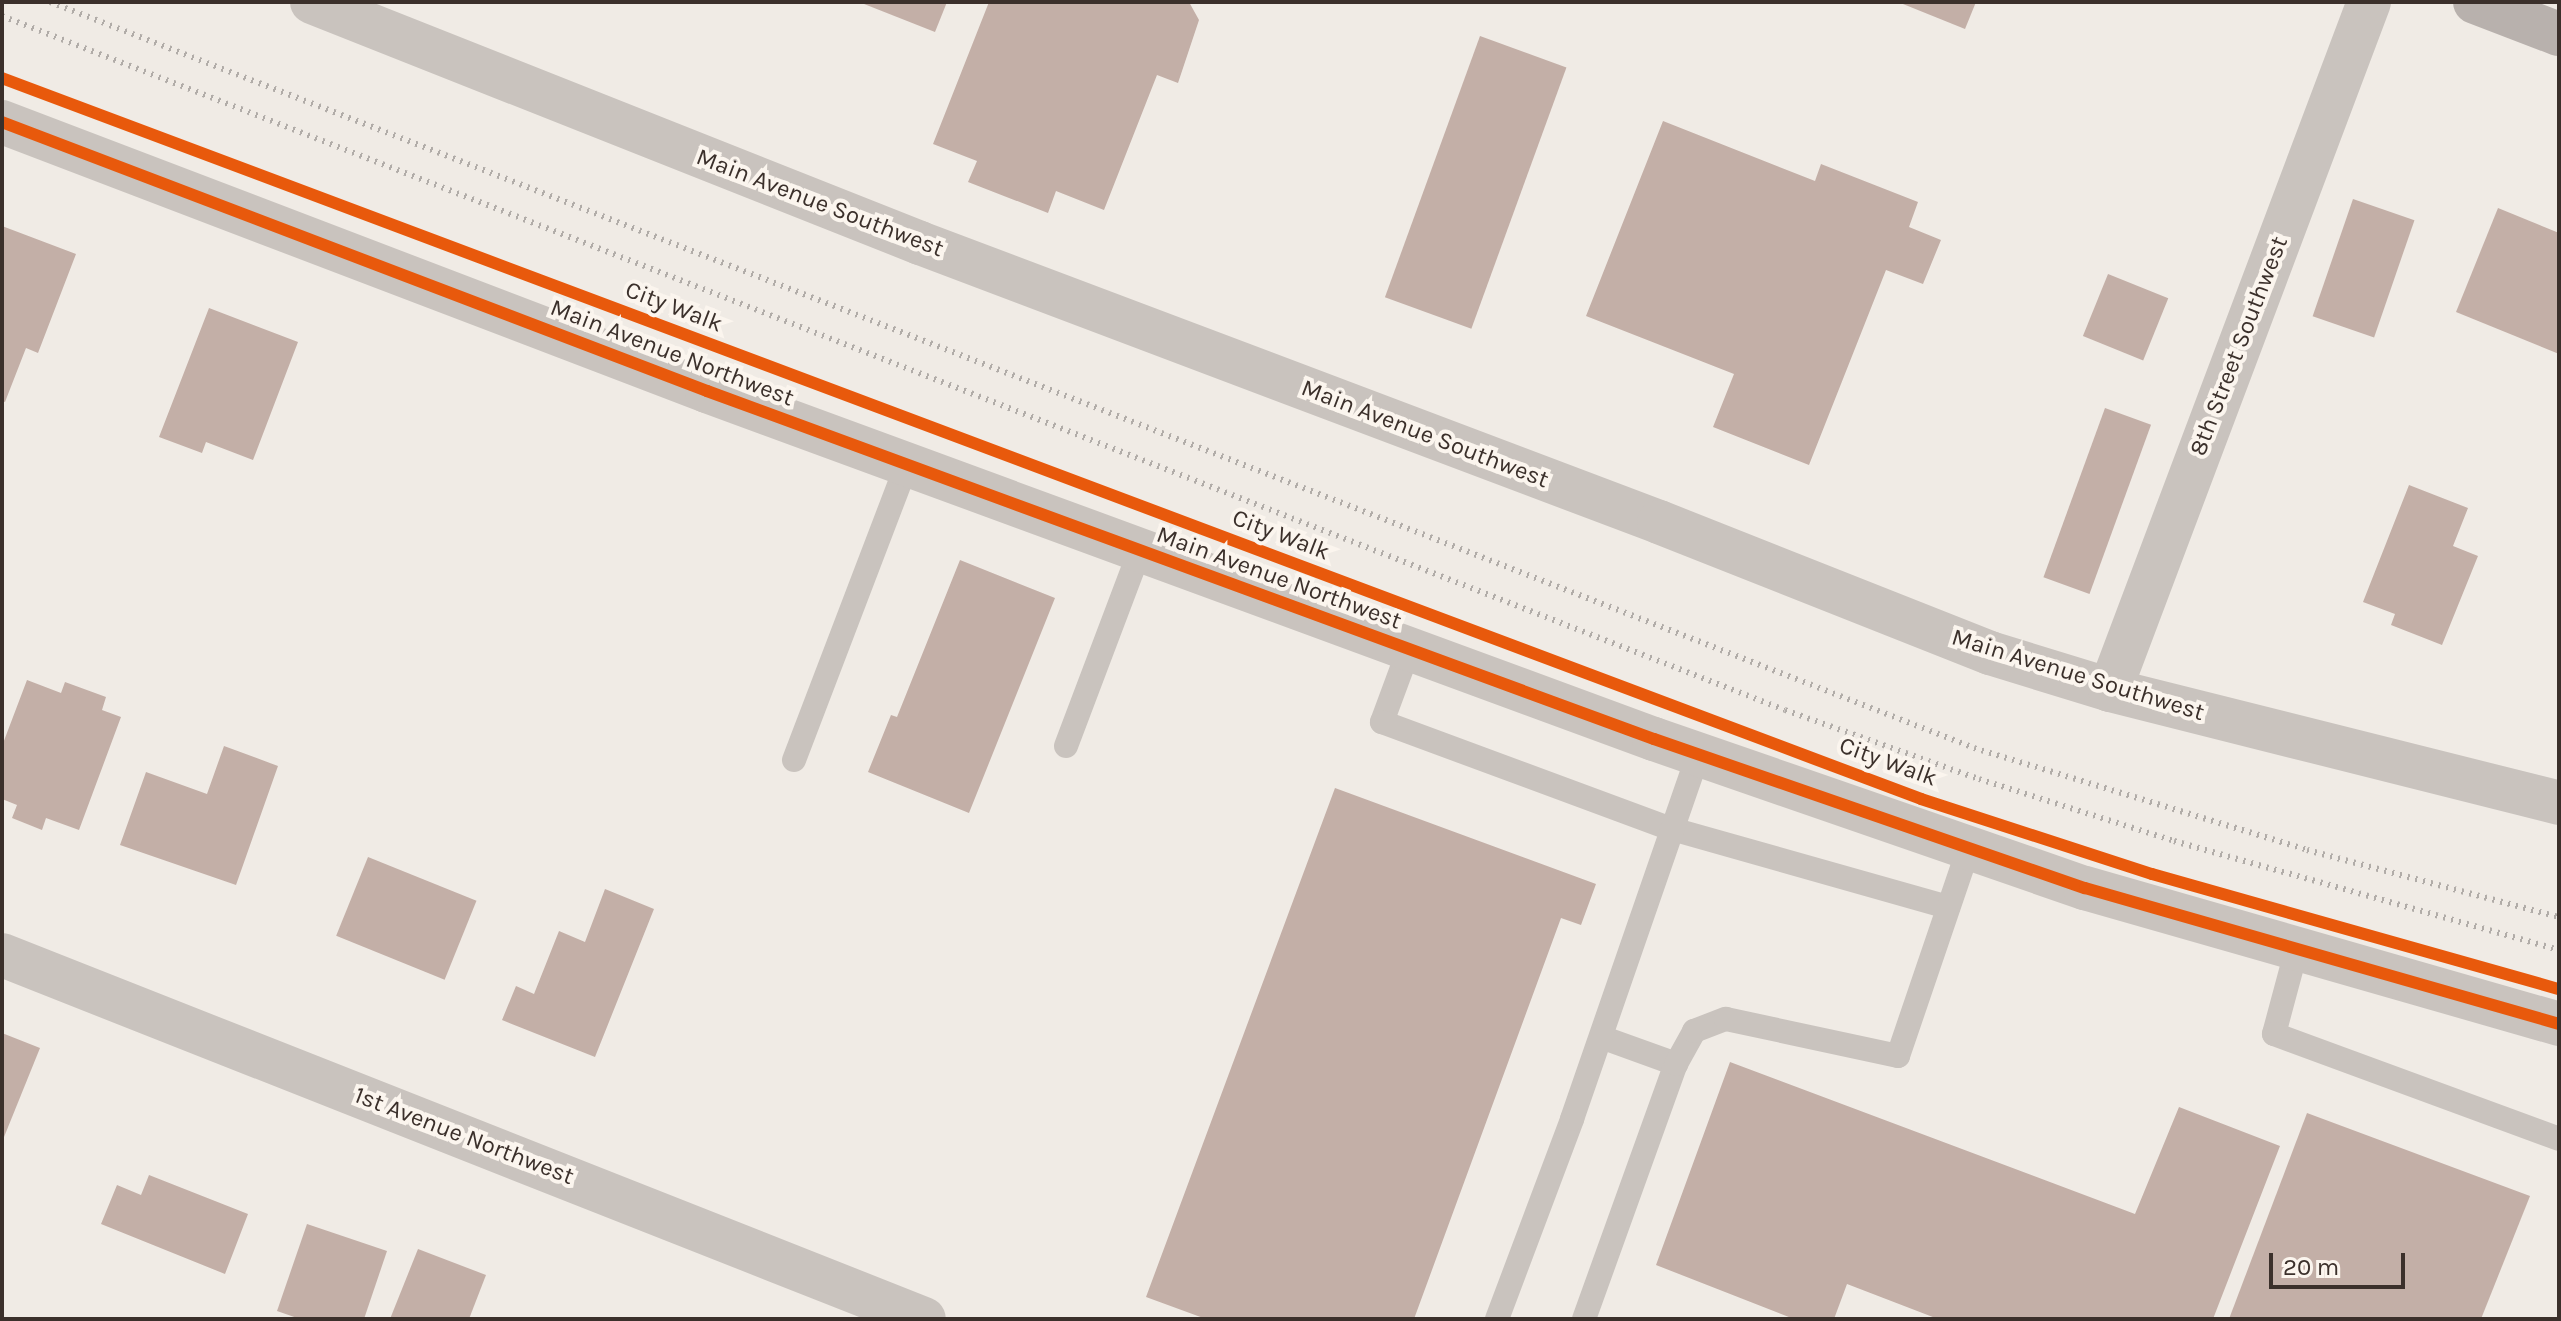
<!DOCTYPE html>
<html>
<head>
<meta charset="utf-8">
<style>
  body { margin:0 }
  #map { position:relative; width:2561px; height:1321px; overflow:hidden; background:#f0ebe5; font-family:Karla,sans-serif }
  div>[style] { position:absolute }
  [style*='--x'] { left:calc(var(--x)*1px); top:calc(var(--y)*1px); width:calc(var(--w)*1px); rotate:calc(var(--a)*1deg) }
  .building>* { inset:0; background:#c3afa7; transform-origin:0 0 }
  .service>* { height:24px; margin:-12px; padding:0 12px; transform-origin:12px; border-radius:12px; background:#c9c3be }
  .minor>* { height:44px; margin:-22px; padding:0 22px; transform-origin:22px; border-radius:22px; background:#c9c3be }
  .tertiary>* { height:44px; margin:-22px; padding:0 22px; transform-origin:22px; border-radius:22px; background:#c9c3be }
  .primary>* { height:44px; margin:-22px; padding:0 22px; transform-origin:22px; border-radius:22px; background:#b8b1ad }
  .rail>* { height:6px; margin-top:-3px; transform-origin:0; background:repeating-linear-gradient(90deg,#b1aca8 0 2px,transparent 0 8px) }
  .cycleway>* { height:12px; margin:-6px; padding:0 6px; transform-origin:6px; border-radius:6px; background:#e8590c }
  span { translate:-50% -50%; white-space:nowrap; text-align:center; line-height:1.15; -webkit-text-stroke:8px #fbf5ee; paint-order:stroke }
  .street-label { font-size:24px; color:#3b302b }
  .frame { position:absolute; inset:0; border:4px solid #3b302b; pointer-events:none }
  .scale { position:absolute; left:2269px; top:1253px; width:136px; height:36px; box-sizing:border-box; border:4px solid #3b302b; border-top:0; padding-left:10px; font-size:24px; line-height:28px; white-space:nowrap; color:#3b302b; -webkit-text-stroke:6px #fbf5ee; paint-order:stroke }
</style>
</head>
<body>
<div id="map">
  <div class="building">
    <i style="clip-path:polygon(859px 2px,947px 2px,935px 32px)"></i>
    <i style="clip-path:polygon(989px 2px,1189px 2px,1199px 20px,1178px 83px,1157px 75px,1104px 210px,1056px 191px,1048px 213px,968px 182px,977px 161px,933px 144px)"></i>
    <i style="clip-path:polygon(1898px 2px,1976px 2px,1965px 29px)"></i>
    <i style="left:1480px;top:36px;width:92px;height:278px;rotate:20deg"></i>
    <i style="clip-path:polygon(1663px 121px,1815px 181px,1821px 164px,1918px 202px,1909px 227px,1941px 240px,1923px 284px,1886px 270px,1809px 465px,1713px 427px,1734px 374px,1586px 316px)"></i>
    <i style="left:2353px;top:199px;width:65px;height:124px;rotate:19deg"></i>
    <i style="clip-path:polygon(2498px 208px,2559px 233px,2559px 354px,2456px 312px)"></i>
    <i style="clip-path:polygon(2px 226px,76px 254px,38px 353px,26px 348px,5px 402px,2px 401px)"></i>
    <i style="left:2108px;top:274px;width:65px;height:67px;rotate:22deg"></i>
    <i style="clip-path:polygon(209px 308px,298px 342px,253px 460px,206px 442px,202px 453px,159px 437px)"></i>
    <i style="left:2105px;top:408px;width:49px;height:180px;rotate:20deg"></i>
    <i style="clip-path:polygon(2409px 485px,2468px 508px,2453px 546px,2478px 556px,2442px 645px,2391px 625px,2395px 614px,2363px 602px)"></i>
    <i style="clip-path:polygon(960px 560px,1055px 598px,969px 813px,868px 772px,891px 715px,897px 717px)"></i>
    <i style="clip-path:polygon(27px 680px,61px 693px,65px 682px,106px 697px,102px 710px,121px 717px,79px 830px,46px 818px,42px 830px,12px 818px,17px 805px,2px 799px,2px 746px)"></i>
    <i style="clip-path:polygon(224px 746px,278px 766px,236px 885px,120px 845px,146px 772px,207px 794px)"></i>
    <i style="clip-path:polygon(1335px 788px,1596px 884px,1581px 925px,1561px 918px,1414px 1319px,1206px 1319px,1146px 1297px)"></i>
    <i style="left:368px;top:857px;width:117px;height:85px;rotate:22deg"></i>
    <i style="clip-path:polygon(605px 889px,654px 909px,595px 1057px,502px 1020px,516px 986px,534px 994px,559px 931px,585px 942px)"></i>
    <i style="clip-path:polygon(2px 1033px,40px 1048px,2px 1142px)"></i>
    <i style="clip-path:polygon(1730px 1062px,2135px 1214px,2179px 1107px,2280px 1146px,2213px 1319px,1938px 1319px,1847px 1284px,1834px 1319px,1794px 1319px,1656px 1265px)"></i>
    <i style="clip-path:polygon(2307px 1113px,2530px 1196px,2481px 1319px,2229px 1319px)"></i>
    <i style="clip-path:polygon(149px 1175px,248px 1214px,225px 1274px,101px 1224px,117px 1185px,141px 1195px)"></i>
    <i style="clip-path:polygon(307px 1224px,387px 1251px,364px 1319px,300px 1319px,277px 1311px)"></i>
    <i style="clip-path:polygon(418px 1249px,486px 1275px,469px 1319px,390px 1319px)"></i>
  </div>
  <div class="service">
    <i style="--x:1409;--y:649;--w:78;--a:110.3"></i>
    <i style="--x:1382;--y:722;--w:309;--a:20.3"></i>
    <i style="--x:1672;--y:829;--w:287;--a:15.8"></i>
    <i style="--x:1066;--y:746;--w:210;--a:-69.3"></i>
    <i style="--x:794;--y:760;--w:317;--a:-69.1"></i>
    <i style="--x:2297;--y:948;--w:89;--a:105"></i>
    <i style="--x:2274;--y:1034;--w:304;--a:20.2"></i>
    <i style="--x:1601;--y:1037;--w:80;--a:19.8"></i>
    <i style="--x:1497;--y:1319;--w:214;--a:-69.4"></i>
    <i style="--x:1572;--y:1119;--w:385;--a:-70.9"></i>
    <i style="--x:1584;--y:1319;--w:271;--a:-70.2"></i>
    <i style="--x:1676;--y:1064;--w:38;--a:-61"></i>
    <i style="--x:1694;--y:1031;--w:34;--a:-21"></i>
    <i style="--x:1726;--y:1019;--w:176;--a:12.1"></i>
    <i style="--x:1898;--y:1056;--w:220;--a:-71.2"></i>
  </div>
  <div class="minor">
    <i style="--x:312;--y:2;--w:654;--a:21.62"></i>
    <i style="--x:920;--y:243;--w:790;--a:20.68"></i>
    <i style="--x:1659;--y:522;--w:356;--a:21.6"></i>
    <i style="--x:1990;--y:653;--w:126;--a:17.1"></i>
    <i style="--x:2110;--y:690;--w:463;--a:14.1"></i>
    <i style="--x:2;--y:122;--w:755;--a:20.88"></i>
    <i style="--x:707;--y:391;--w:1009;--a:20.18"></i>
    <i style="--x:1654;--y:739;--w:456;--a:19.1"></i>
    <i style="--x:2085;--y:888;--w:493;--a:16"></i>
    <i style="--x:2110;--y:690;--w:735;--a:-69.37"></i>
  </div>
  <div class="tertiary">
    <i style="--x:2;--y:955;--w:991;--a:21.54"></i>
  </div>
  <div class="primary">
    <i style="--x:2475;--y:2;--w:90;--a:20.9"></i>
  </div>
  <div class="rail">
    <i style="--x:50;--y:2;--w:2064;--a:21.19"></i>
    <i style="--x:1974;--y:748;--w:348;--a:17"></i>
    <i style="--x:2307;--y:850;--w:261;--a:14.9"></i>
    <i style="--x:2;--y:16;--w:1913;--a:21.27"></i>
    <i style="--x:1785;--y:710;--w:206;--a:19.6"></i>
    <i style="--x:1979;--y:779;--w:205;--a:17.6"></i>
    <i style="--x:2174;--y:841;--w:400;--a:15.8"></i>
  </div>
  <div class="cycleway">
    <i style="--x:2;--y:78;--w:2050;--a:20.59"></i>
    <i style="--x:1921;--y:799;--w:243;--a:18"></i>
    <i style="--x:2152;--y:874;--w:423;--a:15.8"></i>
    <i style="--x:2;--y:122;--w:755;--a:20.88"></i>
    <i style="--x:707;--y:391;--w:1009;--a:20.18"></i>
    <i style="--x:1654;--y:739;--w:456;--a:19.1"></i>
    <i style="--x:2085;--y:888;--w:493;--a:16"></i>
  </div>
  <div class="street-label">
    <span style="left:820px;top:203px;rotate:21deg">Main Avenue Southwest</span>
    <span style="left:674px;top:307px;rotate:21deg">City Walk</span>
    <span style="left:2239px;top:346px;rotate:-69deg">8th Street Southwest</span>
    <span style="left:672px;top:353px;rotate:21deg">Main Avenue Northwest</span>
    <span style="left:1425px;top:434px;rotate:21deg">Main Avenue Southwest</span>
    <span style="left:1281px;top:535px;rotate:21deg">City Walk</span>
    <span style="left:1279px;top:578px;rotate:20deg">Main Avenue Northwest</span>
    <span style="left:2078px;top:675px;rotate:17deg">Main Avenue Southwest</span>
    <span style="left:1888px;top:762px;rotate:20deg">City Walk</span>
    <span style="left:464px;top:1136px;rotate:21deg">1st Avenue Northwest</span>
  </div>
  <div class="frame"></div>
  <div class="scale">20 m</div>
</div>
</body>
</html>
